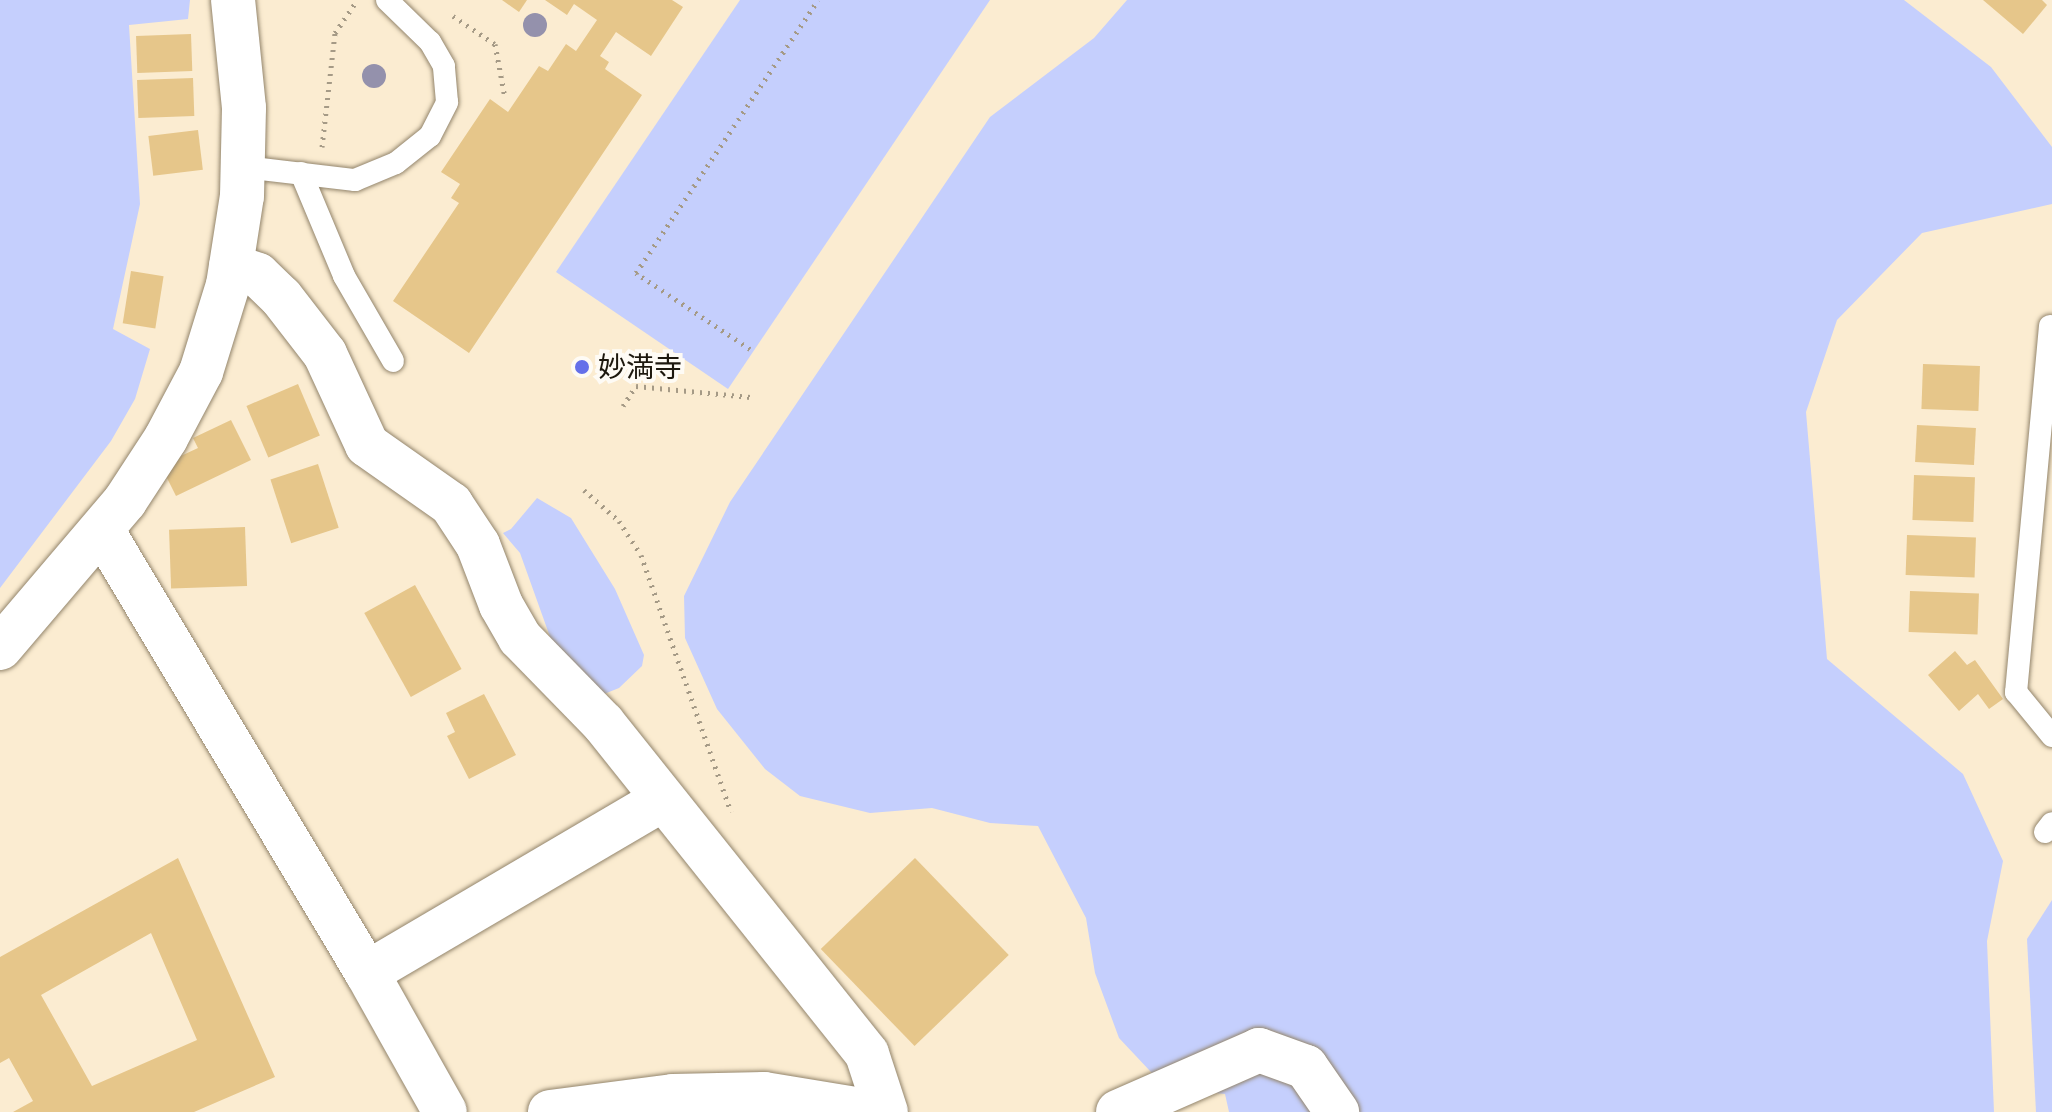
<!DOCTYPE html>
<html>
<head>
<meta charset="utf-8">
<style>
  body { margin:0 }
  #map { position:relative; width:2052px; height:1112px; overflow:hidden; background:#fbecd1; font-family:"PT Sans Narrow","Noto Sans JP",sans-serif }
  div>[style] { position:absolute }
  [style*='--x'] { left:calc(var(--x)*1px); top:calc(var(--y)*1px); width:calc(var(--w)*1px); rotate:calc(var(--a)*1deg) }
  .green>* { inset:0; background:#c5cffd }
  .building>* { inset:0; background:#e6c68a; transform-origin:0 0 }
  .path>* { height:5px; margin-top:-2.5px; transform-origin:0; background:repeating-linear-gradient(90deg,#a59a86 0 2px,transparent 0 8px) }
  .roads { filter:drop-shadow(0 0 2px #93856c) drop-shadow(0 0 2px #93856c) }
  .service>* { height:22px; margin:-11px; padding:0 11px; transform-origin:11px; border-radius:11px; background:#fff }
  .minor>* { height:44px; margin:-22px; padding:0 22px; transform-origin:22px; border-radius:22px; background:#fff }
  .trees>* { width:24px; height:24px; margin:-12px; border-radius:50%; background:#9491ac }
  .dots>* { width:22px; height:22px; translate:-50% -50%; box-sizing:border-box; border:4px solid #fefbf5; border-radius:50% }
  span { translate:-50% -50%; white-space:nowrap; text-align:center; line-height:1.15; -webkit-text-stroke:8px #fefbf5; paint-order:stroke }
  .poi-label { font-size:28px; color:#1d180e }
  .left { translate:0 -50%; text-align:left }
</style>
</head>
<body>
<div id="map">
  <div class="green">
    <i style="clip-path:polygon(0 0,190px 0,188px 19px,129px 25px,140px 204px,113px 329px,150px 349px,135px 399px,111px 441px,0 588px)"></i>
    <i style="clip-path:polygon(740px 0,990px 0,728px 389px,556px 272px)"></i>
    <i style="clip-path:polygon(1127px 0,1904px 0,1991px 67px,2052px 147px,2052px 204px,1922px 233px,1837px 320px,1806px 412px,1827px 659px,1963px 774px,2003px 861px,1987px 941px,1994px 1112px,1229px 1112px,1225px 1094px,1166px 1088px,1119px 1038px,1095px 973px,1086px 918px,1038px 826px,990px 823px,932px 808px,870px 813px,800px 796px,765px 769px,717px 709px,685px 638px,684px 596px,730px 502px,990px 117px,1094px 38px)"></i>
    <i style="clip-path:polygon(537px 498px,571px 518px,615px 589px,644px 655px,642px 666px,619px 688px,604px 694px,554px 648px,520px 553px,503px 533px,511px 529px)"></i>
    <i style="clip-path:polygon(2052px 900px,2052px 1112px,2036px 1112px,2027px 939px)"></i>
  </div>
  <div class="building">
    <i style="clip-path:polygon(502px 0,527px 0,519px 12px)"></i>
    <i style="clip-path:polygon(545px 0,672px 0,683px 7px,651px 56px,616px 32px,600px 56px,609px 62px,605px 69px,642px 95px,469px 353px,393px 301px,459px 203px,451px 198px,460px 184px,441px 172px,490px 99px,508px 112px,539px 66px,548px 71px,566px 44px,576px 51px,597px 20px,574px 4px,567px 15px)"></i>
    <i style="clip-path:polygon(1983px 0,2042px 0,2047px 5px,2023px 34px)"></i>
    <i style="left:191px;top:34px;width:37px;height:55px;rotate:88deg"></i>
    <i style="left:193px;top:78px;width:38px;height:56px;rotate:88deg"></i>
    <i style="left:198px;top:130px;width:40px;height:50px;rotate:83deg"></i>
    <i style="left:131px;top:271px;width:33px;height:53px;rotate:9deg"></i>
    <i style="left:1923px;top:364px;width:57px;height:45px;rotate:2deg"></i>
    <i style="left:298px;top:384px;width:56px;height:56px;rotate:67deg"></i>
    <i style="clip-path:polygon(231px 420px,251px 460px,176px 496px,164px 472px,170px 461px,198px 448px,193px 438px)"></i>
    <i style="left:1917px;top:425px;width:59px;height:37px;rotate:3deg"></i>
    <i style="left:318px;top:464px;width:67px;height:50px;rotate:72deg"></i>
    <i style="left:1914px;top:475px;width:61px;height:45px;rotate:2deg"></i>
    <i style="left:245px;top:527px;width:59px;height:76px;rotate:88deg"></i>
    <i style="left:1907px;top:535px;width:69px;height:40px;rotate:2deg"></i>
    <i style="left:415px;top:585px;width:96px;height:58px;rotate:61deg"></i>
    <i style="left:1910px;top:591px;width:69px;height:41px;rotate:2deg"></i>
    <i style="clip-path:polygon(1955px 651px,1967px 665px,1975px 660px,2003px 699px,1989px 709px,1978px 694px,1959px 711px,1928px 675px)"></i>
    <i style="clip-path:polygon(484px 694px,516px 755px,469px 779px,447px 736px,455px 732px,446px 713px)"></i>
    <i style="clip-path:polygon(evenodd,178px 858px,275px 1077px,194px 1112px,13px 1112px,33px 1101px,9px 1058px,0 1063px,0 957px,178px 858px,151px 933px,197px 1040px,92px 1086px,41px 995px,151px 933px)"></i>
    <i style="left:915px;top:858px;width:135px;height:131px;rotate:46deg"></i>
  </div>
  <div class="path">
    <i style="--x:453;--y:16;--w:50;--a:33.7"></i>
    <i style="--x:495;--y:44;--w:55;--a:79.5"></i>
    <i style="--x:322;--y:147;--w:115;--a:-83.5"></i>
    <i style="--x:335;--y:33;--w:36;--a:-56"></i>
    <i style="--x:750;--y:349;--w:137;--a:-146.3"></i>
    <i style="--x:636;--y:273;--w:328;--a:-56.3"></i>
    <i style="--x:623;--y:406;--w:24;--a:-57"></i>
    <i style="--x:636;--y:386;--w:115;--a:5.5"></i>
    <i style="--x:584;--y:490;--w:47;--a:41.5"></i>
    <i style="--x:619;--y:521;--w:40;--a:57.1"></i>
    <i style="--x:641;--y:555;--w:272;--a:70.7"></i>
  </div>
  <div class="roads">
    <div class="service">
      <i style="--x:244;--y:167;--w:112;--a:6.7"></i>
      <i style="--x:355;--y:180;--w:44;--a:-22.5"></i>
      <i style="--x:396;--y:163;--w:43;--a:-38.5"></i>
      <i style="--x:430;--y:136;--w:38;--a:-63"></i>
      <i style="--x:447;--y:102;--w:36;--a:-95"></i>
      <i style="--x:444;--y:66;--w:28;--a:-120"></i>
      <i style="--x:430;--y:42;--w:60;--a:-135.7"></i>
      <i style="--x:301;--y:173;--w:112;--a:67.3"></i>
      <i style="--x:344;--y:276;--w:98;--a:60"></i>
      <i style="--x:2050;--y:326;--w:368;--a:95.3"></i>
      <i style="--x:2016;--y:692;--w:57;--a:50.7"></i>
      <i style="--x:2045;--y:832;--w:11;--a:-52"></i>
    </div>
    <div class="minor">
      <i style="--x:231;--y:266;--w:28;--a:18"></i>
      <i style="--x:258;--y:275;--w:32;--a:44"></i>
      <i style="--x:281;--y:297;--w:72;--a:52.3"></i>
      <i style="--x:325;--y:354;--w:100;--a:65.2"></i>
      <i style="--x:367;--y:445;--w:103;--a:35.1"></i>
      <i style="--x:451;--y:504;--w:49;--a:56.6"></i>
      <i style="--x:478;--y:545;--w:64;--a:69"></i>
      <i style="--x:501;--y:605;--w:38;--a:60"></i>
      <i style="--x:520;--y:638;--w:119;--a:45.7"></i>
      <i style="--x:603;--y:723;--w:423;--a:51.4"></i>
      <i style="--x:867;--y:1054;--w:61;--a:71.9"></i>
      <i style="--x:102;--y:530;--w:516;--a:59.11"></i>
      <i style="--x:367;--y:973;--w:159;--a:60.7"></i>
      <i style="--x:0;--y:648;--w:193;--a:-49.6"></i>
      <i style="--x:125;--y:501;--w:75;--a:-56.9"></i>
      <i style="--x:166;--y:438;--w:75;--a:-62.1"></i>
      <i style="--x:201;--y:372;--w:91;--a:-72.8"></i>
      <i style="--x:228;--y:285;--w:90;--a:-81.1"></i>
      <i style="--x:242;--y:196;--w:88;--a:-88.7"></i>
      <i style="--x:244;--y:108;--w:109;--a:-95.8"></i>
      <i style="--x:367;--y:973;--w:343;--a:-30.4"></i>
      <i style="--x:550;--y:1112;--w:124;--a:-7.4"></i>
      <i style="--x:673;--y:1096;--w:91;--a:-1.3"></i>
      <i style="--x:764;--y:1094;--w:111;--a:9.3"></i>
      <i style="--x:1118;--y:1112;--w:154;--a:-23.7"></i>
      <i style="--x:1259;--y:1050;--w:50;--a:19.9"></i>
      <i style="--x:1306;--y:1067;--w:55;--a:55.4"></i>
    </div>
  </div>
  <div class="trees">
    <i style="left:535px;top:25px"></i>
    <i style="left:374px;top:76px"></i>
  </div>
  <div class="dots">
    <i style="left:582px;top:367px;background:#6570e9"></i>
  </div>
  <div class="poi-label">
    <span class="left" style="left:598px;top:367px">妙満寺</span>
  </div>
</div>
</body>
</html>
